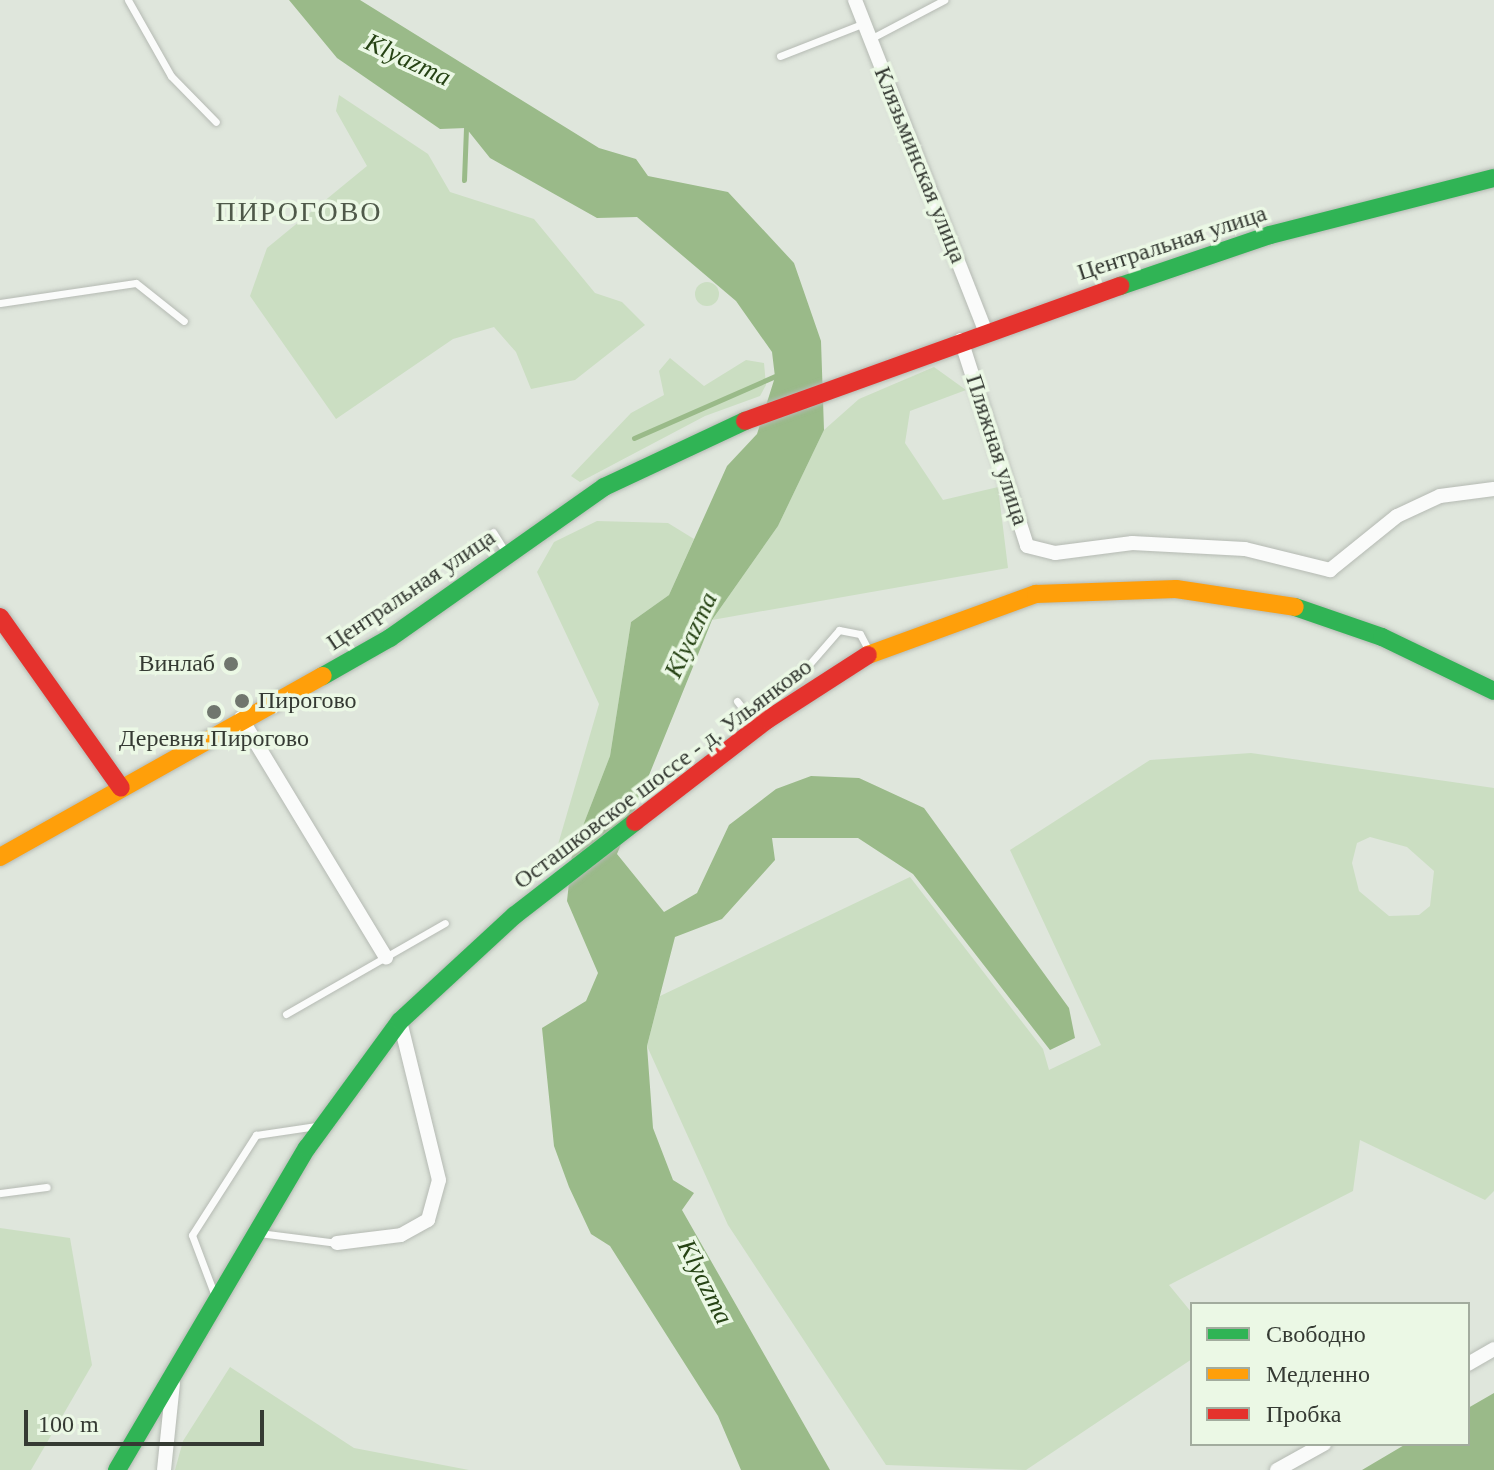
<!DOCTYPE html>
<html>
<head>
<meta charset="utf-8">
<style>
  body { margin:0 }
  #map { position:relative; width:1494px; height:1470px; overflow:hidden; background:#dfe6dc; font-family:Georgia,serif }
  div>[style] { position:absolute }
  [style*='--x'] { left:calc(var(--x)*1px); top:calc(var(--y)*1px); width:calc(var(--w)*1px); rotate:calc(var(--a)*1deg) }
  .green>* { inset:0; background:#cbdec2 }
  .round { border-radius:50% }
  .water>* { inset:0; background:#9aba89 }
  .stream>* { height:5px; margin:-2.5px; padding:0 2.5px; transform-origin:2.5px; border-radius:2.5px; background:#9aba89 }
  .roads { filter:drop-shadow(0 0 2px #b5bab3) drop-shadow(0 0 2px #b5bab3) }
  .lane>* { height:7px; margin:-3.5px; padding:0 3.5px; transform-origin:3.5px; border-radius:3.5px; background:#fafbfa }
  .street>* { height:14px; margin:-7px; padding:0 7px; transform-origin:7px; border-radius:7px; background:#fafbfa }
  .fast>* { height:18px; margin:-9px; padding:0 9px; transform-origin:9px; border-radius:9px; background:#30b455 }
  .slow>* { height:18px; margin:-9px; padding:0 9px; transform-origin:9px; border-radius:9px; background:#ff9f0a }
  .jam>* { height:18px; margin:-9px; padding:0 9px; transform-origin:9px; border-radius:9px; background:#e5322d }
  .dots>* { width:22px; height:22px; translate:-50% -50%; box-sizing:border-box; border:4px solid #ebf8e5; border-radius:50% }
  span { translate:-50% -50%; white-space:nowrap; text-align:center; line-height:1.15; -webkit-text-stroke:7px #ebf8e5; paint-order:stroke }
  .street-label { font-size:24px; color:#353a33 }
  .poi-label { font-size:24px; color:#353a33 }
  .right { translate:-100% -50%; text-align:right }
  .left { translate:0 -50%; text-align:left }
  .water-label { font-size:26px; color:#264314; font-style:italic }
  .quarter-label { font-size:28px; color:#4f594a; letter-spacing:2px }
  .legend { position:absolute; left:1190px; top:1302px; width:280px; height:144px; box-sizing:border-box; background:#ebf8e5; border:2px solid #a2ac9e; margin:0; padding:10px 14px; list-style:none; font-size:24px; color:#353a33 }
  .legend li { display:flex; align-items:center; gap:16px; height:40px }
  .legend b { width:40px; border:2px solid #a2ac9e }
  .scale { position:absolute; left:24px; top:1410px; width:240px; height:36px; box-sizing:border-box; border:4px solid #353a33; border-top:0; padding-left:10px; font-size:24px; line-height:28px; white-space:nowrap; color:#353a33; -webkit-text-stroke:6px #ebf8e5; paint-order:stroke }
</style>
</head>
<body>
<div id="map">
  <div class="green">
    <i style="clip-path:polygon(339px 95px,428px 154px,450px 192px,534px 219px,595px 293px,622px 302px,645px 325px,575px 380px,531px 389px,516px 352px,494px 327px,453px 339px,336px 419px,250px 296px,267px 248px,367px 166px,336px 111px)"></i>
    <i class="round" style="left:695px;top:282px;width:24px;height:24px"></i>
    <i style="clip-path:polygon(670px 358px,704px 386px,746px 360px,764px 363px,766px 385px,760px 396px,705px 416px,580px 482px,571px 476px,631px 413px,664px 395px,659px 371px)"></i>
    <i style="clip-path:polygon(934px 367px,966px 390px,910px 411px,905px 443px,943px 500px,998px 487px,1008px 568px,712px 620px,778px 526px,824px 430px,859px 399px)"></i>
    <i style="clip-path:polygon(597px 521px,668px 523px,694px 539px,669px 595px,631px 622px,610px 756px,572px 854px,557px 848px,599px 704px,537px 572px,554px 542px)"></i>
    <i style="clip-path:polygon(evenodd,1251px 753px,1494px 788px,1494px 1191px,1485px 1200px,1360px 1140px,1353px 1191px,1169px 1285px,1192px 1313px,1192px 1359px,1026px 1470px,886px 1465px,728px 1225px,647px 1046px,660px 996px,910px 877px,1043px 1049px,1049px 1070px,1101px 1045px,1010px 850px,1150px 760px,1251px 753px,1370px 837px,1407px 847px,1434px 871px,1430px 906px,1419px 915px,1389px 916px,1359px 891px,1352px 863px,1357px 843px,1370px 837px)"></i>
    <i style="clip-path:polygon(0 1228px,70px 1238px,92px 1365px,31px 1470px,0 1470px)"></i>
    <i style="clip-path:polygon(230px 1367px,354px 1448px,469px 1470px,175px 1470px,183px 1441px)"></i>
  </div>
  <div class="water">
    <i style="clip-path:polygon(289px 0,360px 0,599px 148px,636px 159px,648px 176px,728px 192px,794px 263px,821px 341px,824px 430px,778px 526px,712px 620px,617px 854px,664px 912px,697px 893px,729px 825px,776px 789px,811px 776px,859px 778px,924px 808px,1069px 1008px,1075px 1038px,1050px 1050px,913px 874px,858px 838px,772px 838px,775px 860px,722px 919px,675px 937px,647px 1046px,653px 1128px,673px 1180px,694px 1193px,682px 1210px,830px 1470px,741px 1470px,718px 1416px,610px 1246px,591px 1234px,569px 1187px,554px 1146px,542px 1028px,586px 1001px,598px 973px,567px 901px,572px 854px,610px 756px,631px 622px,669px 595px,727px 466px,757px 434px,775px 377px,772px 352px,736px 301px,637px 217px,597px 218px,490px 158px,466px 128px,440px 129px,337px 58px)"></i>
    <i style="clip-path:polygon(1494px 1393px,1494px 1470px,1362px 1470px,1406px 1444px,1468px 1444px,1468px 1408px)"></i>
  </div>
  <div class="stream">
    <i style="--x:464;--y:180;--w:52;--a:-87.8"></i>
    <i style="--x:634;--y:438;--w:154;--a:-23.7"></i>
  </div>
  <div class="roads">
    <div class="lane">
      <i style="--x:128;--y:0;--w:87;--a:60.5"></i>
      <i style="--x:171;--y:76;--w:64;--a:45.6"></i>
      <i style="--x:870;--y:39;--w:84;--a:-27.8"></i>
      <i style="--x:780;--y:56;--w:90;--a:-21.4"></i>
      <i style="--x:0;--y:303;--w:137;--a:-8.4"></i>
      <i style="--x:136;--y:283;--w:61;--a:38.4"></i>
      <i style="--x:493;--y:532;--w:25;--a:58"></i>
      <i style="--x:737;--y:701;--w:18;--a:52"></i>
      <i style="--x:748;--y:715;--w:64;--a:-37.4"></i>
      <i style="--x:799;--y:676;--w:61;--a:-49"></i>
      <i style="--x:839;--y:630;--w:21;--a:11"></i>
      <i style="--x:860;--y:634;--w:19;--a:62"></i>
      <i style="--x:286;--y:1014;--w:183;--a:-29.8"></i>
      <i style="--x:0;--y:1193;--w:47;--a:-7.3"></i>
      <i style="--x:259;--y:1233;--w:79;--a:7.3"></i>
      <i style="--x:215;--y:1296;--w:65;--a:-110.7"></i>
      <i style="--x:192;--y:1235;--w:119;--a:-57.4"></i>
      <i style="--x:256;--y:1135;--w:61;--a:-8.5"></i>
    </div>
    <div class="street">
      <i style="--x:855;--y:0;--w:355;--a:68.5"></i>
      <i style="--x:961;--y:340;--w:216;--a:72.2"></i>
      <i style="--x:1027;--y:546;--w:29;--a:14"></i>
      <i style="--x:1055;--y:553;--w:78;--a:-7.4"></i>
      <i style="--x:1132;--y:543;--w:113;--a:3"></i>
      <i style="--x:1245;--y:549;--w:88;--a:13.9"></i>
      <i style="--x:1330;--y:570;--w:86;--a:-38.9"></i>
      <i style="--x:1397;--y:516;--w:47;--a:-24.9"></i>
      <i style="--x:1440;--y:496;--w:54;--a:-7.4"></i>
      <i style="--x:241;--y:718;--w:280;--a:58.8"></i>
      <i style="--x:337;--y:1243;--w:64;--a:-7.1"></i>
      <i style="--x:401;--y:1235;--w:31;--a:-29"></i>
      <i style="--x:428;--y:1220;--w:41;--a:-74.6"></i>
      <i style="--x:439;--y:1180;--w:164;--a:-103.8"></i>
      <i style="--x:1468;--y:1364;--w:30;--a:-30"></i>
      <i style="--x:164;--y:1470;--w:87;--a:-84.1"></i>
      <i style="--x:1277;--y:1470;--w:54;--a:-29"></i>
    </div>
    <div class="fast">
      <i style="--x:1120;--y:286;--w:158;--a:-18.8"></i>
      <i style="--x:1270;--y:235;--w:231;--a:-14.3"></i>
      <i style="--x:1295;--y:607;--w:92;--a:19"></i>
      <i style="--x:1382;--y:637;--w:124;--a:25.7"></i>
      <i style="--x:323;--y:676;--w:77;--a:-29.6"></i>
      <i style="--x:390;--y:638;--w:262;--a:-35.2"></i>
      <i style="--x:604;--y:487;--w:156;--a:-25.1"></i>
      <i style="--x:117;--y:1470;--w:374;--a:-59.5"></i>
      <i style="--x:307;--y:1148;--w:157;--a:-53.8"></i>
      <i style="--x:400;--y:1021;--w:156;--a:-42.7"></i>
      <i style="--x:515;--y:915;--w:152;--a:-37.8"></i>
    </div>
    <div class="slow">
      <i style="--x:868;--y:655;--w:179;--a:-20"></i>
      <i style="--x:1036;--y:594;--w:140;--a:-2"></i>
      <i style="--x:1176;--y:589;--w:120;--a:8.6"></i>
      <i style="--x:0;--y:857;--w:370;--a:-29.3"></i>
    </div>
    <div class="jam">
      <i style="--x:745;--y:421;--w:399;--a:-19.8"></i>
      <i style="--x:0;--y:617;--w:209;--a:54.7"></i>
      <i style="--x:635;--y:822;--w:167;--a:-37.7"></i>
      <i style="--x:767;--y:720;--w:120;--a:-32.8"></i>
    </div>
  </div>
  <div class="dots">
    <i style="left:231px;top:664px;background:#70766e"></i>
    <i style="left:242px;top:701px;background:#70766e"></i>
    <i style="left:214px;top:712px;background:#70766e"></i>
  </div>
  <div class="street-label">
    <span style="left:920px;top:165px;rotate:68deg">Клязьминская улица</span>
    <span style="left:1172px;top:243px;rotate:-18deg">Центральная улица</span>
    <span style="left:997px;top:450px;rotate:72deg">Пляжная улица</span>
    <span style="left:411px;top:590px;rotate:-34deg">Центральная улица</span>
    <span style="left:663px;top:774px;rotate:-37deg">Осташковское шоссе - д. Ульянково</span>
  </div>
  <div class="poi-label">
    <span class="right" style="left:215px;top:664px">Винлаб</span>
    <span class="left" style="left:258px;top:701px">Пирогово</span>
    <span style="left:214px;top:739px">Деревня Пирогово</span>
  </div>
  <div class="water-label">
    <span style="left:408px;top:60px;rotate:25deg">Klyazma</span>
    <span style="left:691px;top:635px;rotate:-65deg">Klyazma</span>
    <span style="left:705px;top:1282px;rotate:63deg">Klyazma</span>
  </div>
  <div class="quarter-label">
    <span style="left:299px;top:212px">ПИРОГОВО</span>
  </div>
  <ul class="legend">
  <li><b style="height:10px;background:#30b455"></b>Свободно</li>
  <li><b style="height:10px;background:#ff9f0a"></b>Медленно</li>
  <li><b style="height:10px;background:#e5322d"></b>Пробка</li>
  </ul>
  <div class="scale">100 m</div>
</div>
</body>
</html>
